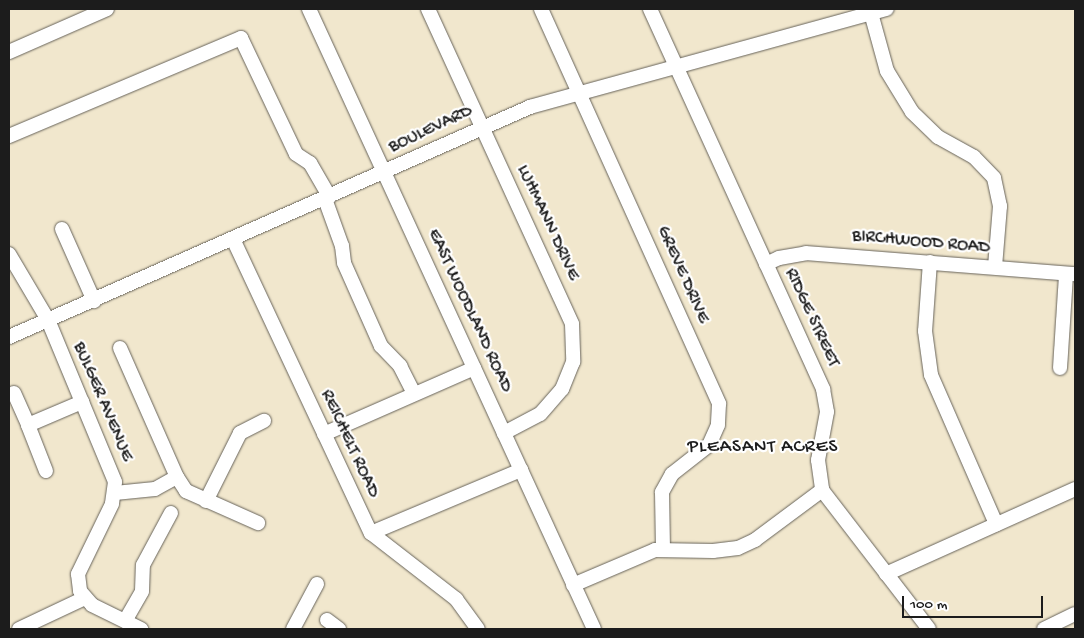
<!DOCTYPE html>
<html>
<head>
<meta charset="utf-8">
<style>
  body { margin:0 }
  #map { position:relative; width:1084px; height:638px; overflow:hidden; background:#f1e7cd; font-family:"Gochi Hand",sans-serif }
  div>[style] { position:absolute }
  [style*='--x'] { left:calc(var(--x)*1px); top:calc(var(--y)*1px); width:calc(var(--w)*1px); rotate:calc(var(--a)*1deg) }
  .roads { filter:drop-shadow(0 0 1px #67635a) drop-shadow(0 0 1px #67635a) }
  .minor>* { height:14px; margin:-7px; padding:0 7px; transform-origin:7px; border-radius:7px; background:#fff }
  span { translate:-50% -50%; white-space:nowrap; text-align:center; line-height:1.15; -webkit-text-stroke:4.5px #fff; paint-order:stroke }
  .street-label { font-size:18px; color:#1c1c1c }
  .neighbourhood-label { font-size:19px; color:#1c1c1c; letter-spacing:1px }
  .frame { position:absolute; inset:0; border:10px solid #1c1c1c; pointer-events:none }
  .scale { position:absolute; left:902px; top:596px; width:141px; height:22px; box-sizing:border-box; border:2px solid #1c1c1c; border-top:0; padding-left:6px; font-size:15px; line-height:18px; white-space:nowrap; color:#1c1c1c; -webkit-text-stroke:4px #fff; paint-order:stroke }
</style>
</head>
<body>
<div id="map">
  <div class="roads">
    <div class="minor">
      <i style="--x:309;--y:9;--w:682;--a:65.31"></i>
      <i style="--x:428;--y:9;--w:346;--a:65.4"></i>
      <i style="--x:572;--y:324;--w:38;--a:88"></i>
      <i style="--x:573;--y:362;--w:29;--a:112"></i>
      <i style="--x:562;--y:389;--w:33;--a:131"></i>
      <i style="--x:540;--y:414;--w:41;--a:152.2"></i>
      <i style="--x:541;--y:9;--w:433;--a:65.7"></i>
      <i style="--x:719;--y:404;--w:21;--a:93"></i>
      <i style="--x:718;--y:425;--w:22;--a:114"></i>
      <i style="--x:709;--y:445;--w:47;--a:141.9"></i>
      <i style="--x:672;--y:474;--w:21;--a:119"></i>
      <i style="--x:662;--y:492;--w:56;--a:89"></i>
      <i style="--x:650;--y:9;--w:418;--a:65.5"></i>
      <i style="--x:823;--y:389;--w:23;--a:80"></i>
      <i style="--x:827;--y:412;--w:49;--a:100.6"></i>
      <i style="--x:818;--y:460;--w:30;--a:82"></i>
      <i style="--x:822;--y:490;--w:175;--a:52.4"></i>
      <i style="--x:871;--y:13;--w:60;--a:74.6"></i>
      <i style="--x:887;--y:71;--w:48;--a:58.6"></i>
      <i style="--x:912;--y:112;--w:36;--a:44"></i>
      <i style="--x:938;--y:137;--w:41;--a:29.1"></i>
      <i style="--x:974;--y:157;--w:29;--a:46"></i>
      <i style="--x:994;--y:178;--w:29;--a:78"></i>
      <i style="--x:1000;--y:206;--w:61;--a:94.7"></i>
      <i style="--x:9;--y:52;--w:107;--a:-23.7"></i>
      <i style="--x:9;--y:136;--w:252;--a:-22.9"></i>
      <i style="--x:241;--y:38;--w:128;--a:64.6"></i>
      <i style="--x:296;--y:154;--w:17;--a:33"></i>
      <i style="--x:310;--y:163;--w:39;--a:60"></i>
      <i style="--x:325;--y:199;--w:50;--a:70.1"></i>
      <i style="--x:342;--y:246;--w:17;--a:83"></i>
      <i style="--x:344;--y:263;--w:91;--a:66"></i>
      <i style="--x:381;--y:346;--w:28;--a:46"></i>
      <i style="--x:400;--y:366;--w:31;--a:63"></i>
      <i style="--x:62;--y:229;--w:79;--a:66"></i>
      <i style="--x:233;--y:239;--w:325;--a:64.9"></i>
      <i style="--x:371;--y:533;--w:108;--a:37.8"></i>
      <i style="--x:456;--y:599;--w:37;--a:54"></i>
      <i style="--x:9;--y:254;--w:77;--a:59.4"></i>
      <i style="--x:48;--y:320;--w:175;--a:67.5"></i>
      <i style="--x:115;--y:482;--w:22;--a:98"></i>
      <i style="--x:112;--y:504;--w:78;--a:115.9"></i>
      <i style="--x:78;--y:574;--w:17;--a:83"></i>
      <i style="--x:80;--y:591;--w:18;--a:49"></i>
      <i style="--x:92;--y:605;--w:55;--a:26.1"></i>
      <i style="--x:930;--y:262;--w:69;--a:94.1"></i>
      <i style="--x:925;--y:331;--w:44;--a:82.2"></i>
      <i style="--x:931;--y:375;--w:163;--a:66.4"></i>
      <i style="--x:766;--y:264;--w:14;--a:-25"></i>
      <i style="--x:779;--y:258;--w:27;--a:-10"></i>
      <i style="--x:806;--y:253;--w:270;--a:4.5"></i>
      <i style="--x:9;--y:337;--w:570;--a:-23.82"></i>
      <i style="--x:530;--y:107;--w:370;--a:-15.4"></i>
      <i style="--x:120;--y:348;--w:141;--a:66.2"></i>
      <i style="--x:177;--y:477;--w:17;--a:57"></i>
      <i style="--x:186;--y:491;--w:79;--a:24"></i>
      <i style="--x:1060;--y:368;--w:94;--a:-86.3"></i>
      <i style="--x:14;--y:393;--w:35;--a:66"></i>
      <i style="--x:324;--y:434;--w:164;--a:-23.7"></i>
      <i style="--x:46;--y:471;--w:49;--a:-111.4"></i>
      <i style="--x:28;--y:425;--w:59;--a:-23.1"></i>
      <i style="--x:115;--y:493;--w:40;--a:-5.7"></i>
      <i style="--x:155;--y:489;--w:25;--a:-29"></i>
      <i style="--x:206;--y:501;--w:76;--a:-63.4"></i>
      <i style="--x:240;--y:433;--w:27;--a:-27"></i>
      <i style="--x:371;--y:533;--w:163;--a:-22.8"></i>
      <i style="--x:886;--y:574;--w:207;--a:-24.2"></i>
      <i style="--x:573;--y:585;--w:89;--a:-23.1"></i>
      <i style="--x:655;--y:550;--w:58;--a:1"></i>
      <i style="--x:713;--y:551;--w:25;--a:-7"></i>
      <i style="--x:738;--y:548;--w:19;--a:-25"></i>
      <i style="--x:755;--y:540;--w:84;--a:-36.7"></i>
      <i style="--x:327;--y:620;--w:15;--a:37"></i>
      <i style="--x:125;--y:621;--w:34;--a:-60"></i>
      <i style="--x:142;--y:591;--w:26;--a:-88"></i>
      <i style="--x:143;--y:565;--w:59;--a:-61.7"></i>
      <i style="--x:19;--y:629;--w:73;--a:-25.2"></i>
      <i style="--x:293;--y:629;--w:51;--a:-61.9"></i>
      <i style="--x:1044;--y:629;--w:34;--a:-26"></i>
    </div>
  </div>
  <div class="street-label">
    <span style="left:431px;top:130px;rotate:-25deg">BOULEVARD</span>
    <span style="left:547px;top:223px;rotate:65deg">LUHMANN DRIVE</span>
    <span style="left:921px;top:243px;rotate:5deg">BIRCHWOOD ROAD</span>
    <span style="left:682px;top:275px;rotate:66deg">GREVE DRIVE</span>
    <span style="left:469px;top:311px;rotate:65deg">EAST WOODLAND ROAD</span>
    <span style="left:811px;top:318px;rotate:65deg">RIDGE STREET</span>
    <span style="left:102px;top:402px;rotate:67deg">BULGER AVENUE</span>
    <span style="left:349px;top:444px;rotate:65deg">REICHELT ROAD</span>
  </div>
  <div class="neighbourhood-label">
    <span style="left:763px;top:448px">PLEASANT ACRES</span>
  </div>
  <div class="frame"></div>
  <div class="scale">100 m</div>
</div>
</body>
</html>
